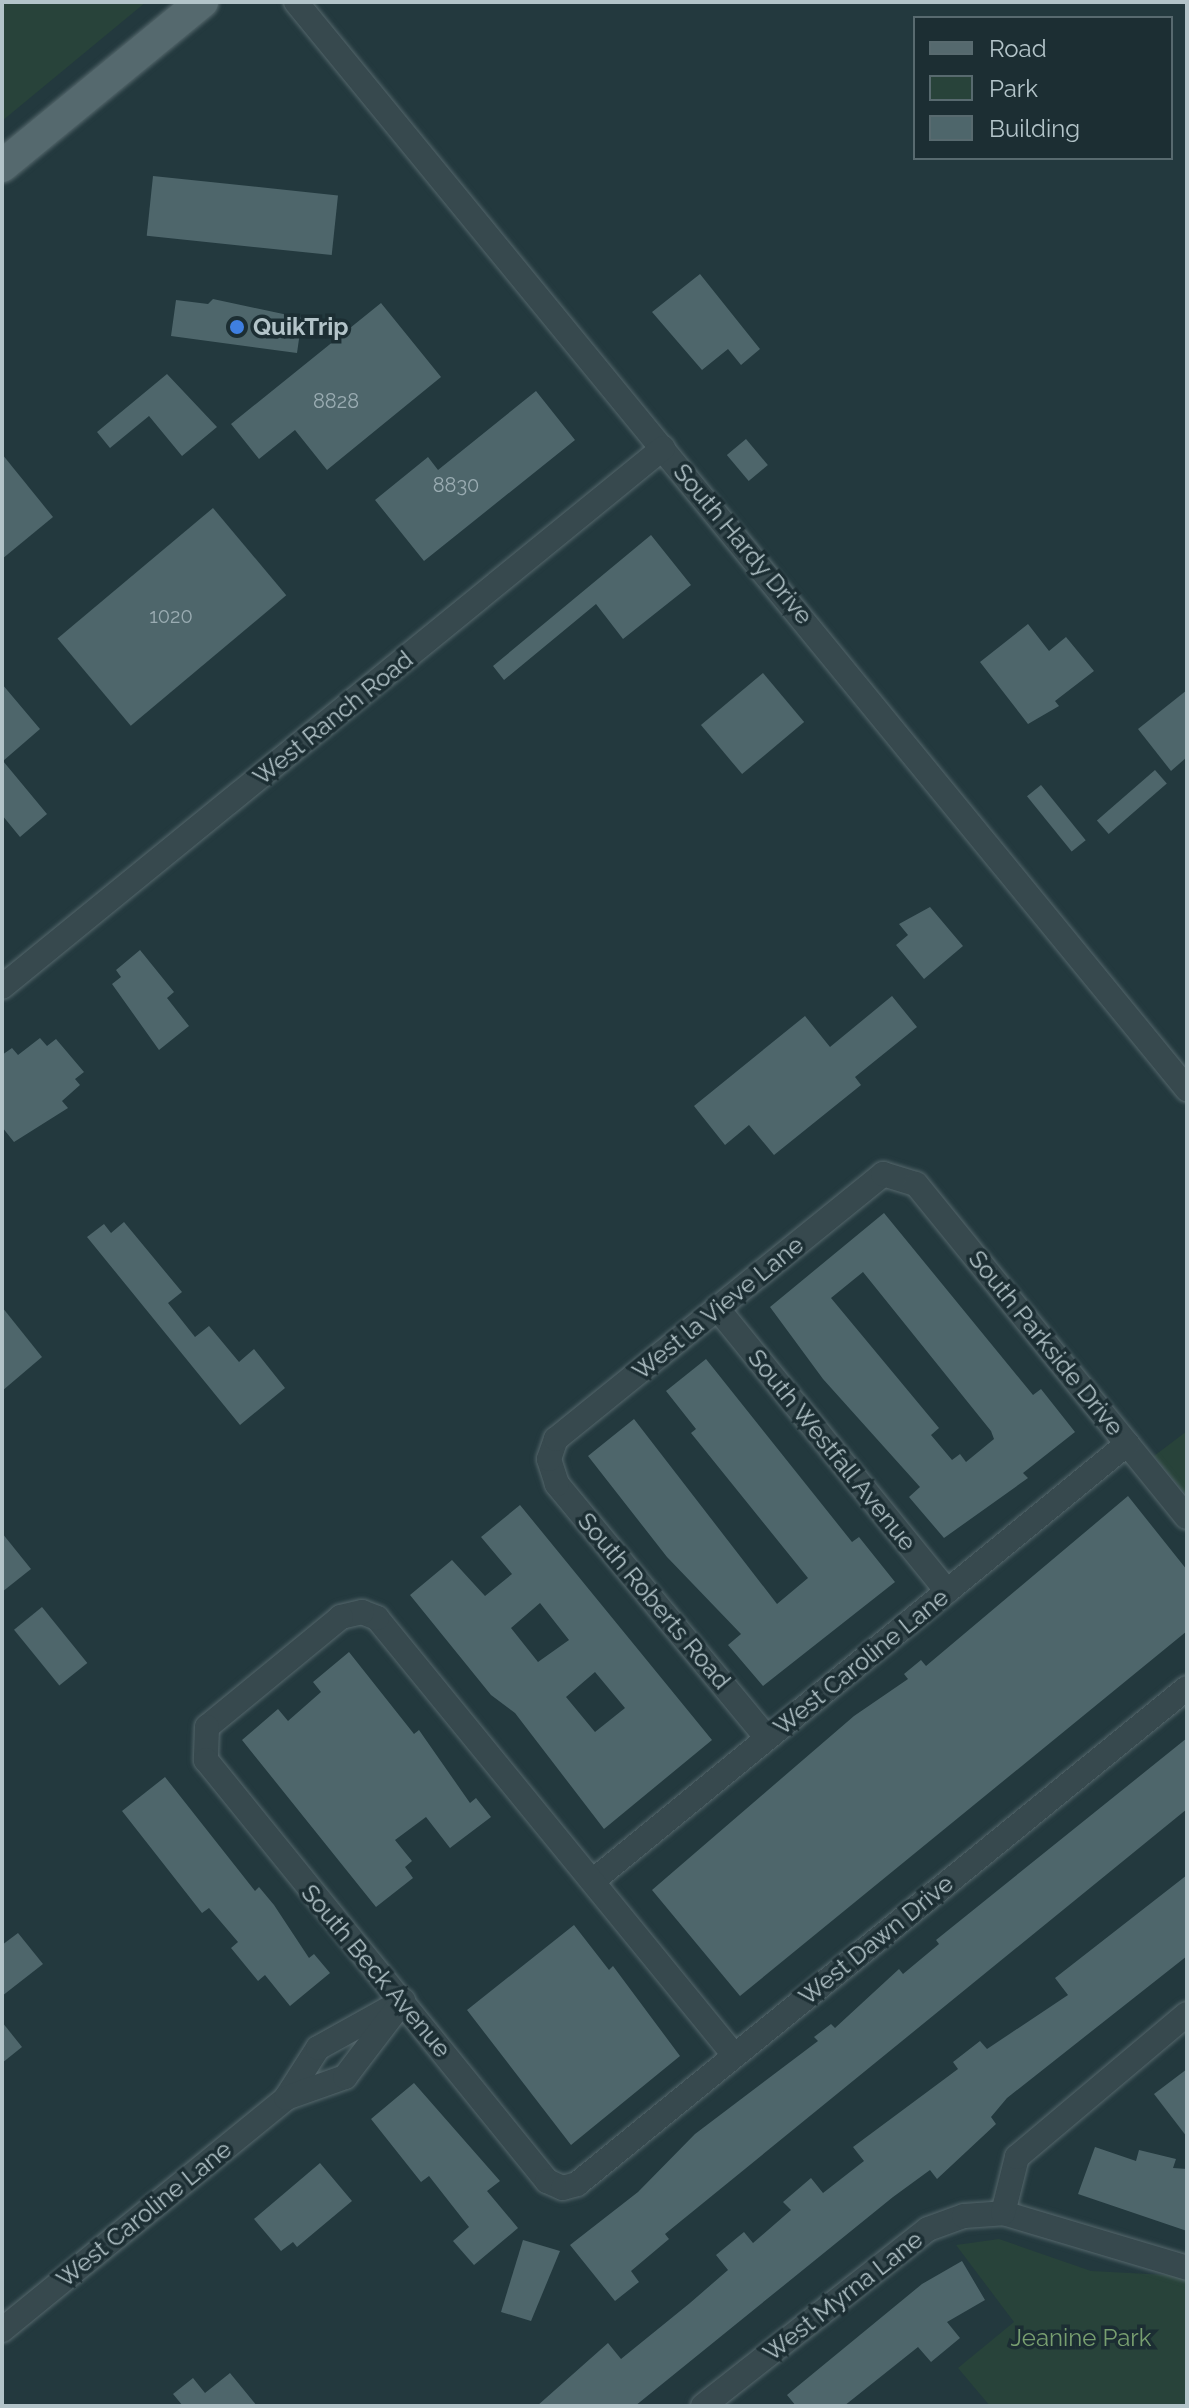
<!DOCTYPE html>
<html>
<head>
<meta charset="utf-8">
<style>
  body { margin:0 }
  #map { position:relative; width:1189px; height:2408px; overflow:hidden; background:#23393e; font-family:Raleway,sans-serif }
  div>[style] { position:absolute }
  [style*='--x'] { left:calc(var(--x)*1px); top:calc(var(--y)*1px); width:calc(var(--w)*1px); rotate:calc(var(--a)*1deg) }
  .green>* { inset:0; background:#28433a }
  .building>* { inset:0; background:#4e666b; transform-origin:0 0 }
  .roads { filter:drop-shadow(0 0 2px #55676c) drop-shadow(0 0 2px #55676c) }
  .minor>* { height:24px; margin:-12px; padding:0 12px; transform-origin:12px; border-radius:12px; background:#37494e }
  .major>* { height:32px; margin:-16px; padding:0 16px; transform-origin:16px; border-radius:16px; background:#55696e }
  .dots>* { width:22px; height:22px; translate:-50% -50%; box-sizing:border-box; border:4px solid #1c2e33; border-radius:50% }
  span { translate:-50% -50%; white-space:nowrap; text-align:center; line-height:1.15; -webkit-text-stroke:7px #1c2e33; paint-order:stroke }
  .number-label { font-size:20px; color:#9aacb2 }
  .number-label span { -webkit-text-stroke-width:0 }
  .poi-label { font-size:24px; color:#b3c4c9; font-weight:700 }
  .left { translate:0 -50%; text-align:left }
  .street-label { font-size:24px; color:#b3c4c9 }
  .park-label { font-size:24px; color:#789f70 }
  .frame { position:absolute; inset:0; border:4px solid #b3c4c9; pointer-events:none }
  .legend { position:absolute; left:913px; top:16px; width:260px; height:144px; box-sizing:border-box; background:#1c2e33; border:2px solid #586a6f; margin:0; padding:10px 14px; list-style:none; font-size:24px; color:#b3c4c9 }
  .legend li { display:flex; align-items:center; gap:16px; height:40px }
  .legend b { width:40px; border:2px solid #586a6f }
</style>
</head>
<body>
<div id="map">
  <div class="green">
    <i style="clip-path:polygon(2px 2px,146px 2px,2px 121px)"></i>
    <i style="clip-path:polygon(1187px 1431px,1187px 1496px,1154px 1456px)"></i>
    <i style="clip-path:polygon(999px 2239px,1091px 2271px,1187px 2276px,1187px 2406px,990px 2406px,958px 2368px,1014px 2322px,956px 2245px)"></i>
  </div>
  <div class="building">
    <i style="left:153px;top:176px;width:186px;height:60px;rotate:6deg"></i>
    <i style="clip-path:polygon(700px 274px,760px 349px,741px 365px,728px 349px,702px 370px,652px 312px)"></i>
    <i style="clip-path:polygon(213px 299px,302px 318px,297px 353px,171px 336px,176px 300px,208px 304px)"></i>
    <i style="clip-path:polygon(381px 303px,441px 377px,327px 470px,295px 430px,259px 459px,231px 424px)"></i>
    <i style="clip-path:polygon(167px 374px,217px 427px,182px 456px,149px 416px,110px 448px,97px 432px)"></i>
    <i style="clip-path:polygon(536px 391px,575px 440px,424px 561px,375px 500px,428px 457px,438px 470px)"></i>
    <i style="left:746px;top:439px;width:34px;height:25px;rotate:50deg"></i>
    <i style="clip-path:polygon(2px 454px,53px 517px,2px 559px)"></i>
    <i style="left:213px;top:508px;width:114px;height:203px;rotate:50deg"></i>
    <i style="clip-path:polygon(651px 535px,691px 585px,623px 639px,596px 604px,504px 680px,493px 666px)"></i>
    <i style="clip-path:polygon(1028px 624px,1049px 651px,1066px 637px,1094px 671px,1055px 701px,1059px 706px,1028px 724px,980px 662px)"></i>
    <i style="left:763px;top:673px;width:64px;height:81px;rotate:50deg"></i>
    <i style="clip-path:polygon(2px 684px,40px 729px,3px 761px,47px 814px,20px 837px,2px 815px)"></i>
    <i style="clip-path:polygon(1187px 690px,1187px 757px,1171px 771px,1138px 729px)"></i>
    <i style="left:1155px;top:770px;width:18px;height:77px;rotate:49deg"></i>
    <i style="left:1041px;top:785px;width:71px;height:18px;rotate:51deg"></i>
    <i style="clip-path:polygon(930px 907px,963px 946px,924px 979px,896px 945px,908px 935px,899px 924px)"></i>
    <i style="clip-path:polygon(140px 950px,174px 992px,167px 998px,189px 1026px,159px 1050px,112px 984px,121px 977px,116px 970px)"></i>
    <i style="clip-path:polygon(892px 996px,917px 1027px,855px 1077px,861px 1085px,774px 1155px,749px 1125px,725px 1145px,694px 1106px,805px 1016px,830px 1047px)"></i>
    <i style="clip-path:polygon(40px 1038px,47px 1046px,56px 1039px,84px 1072px,75px 1079px,80px 1085px,62px 1101px,68px 1108px,14px 1142px,2px 1127px,2px 1055px,12px 1048px,18px 1055px)"></i>
    <i style="clip-path:polygon(evenodd,884px 1213px,1033px 1395px,1041px 1389px,1075px 1432px,1023px 1473px,1028px 1478px,944px 1538px,909px 1497px,920px 1487px,823px 1379px,770px 1307px,884px 1213px,863px 1272px,991px 1431px,994px 1439px,966px 1462px,960px 1454px,952px 1460px,931px 1435px,939px 1428px,831px 1298px,863px 1272px)"></i>
    <i style="clip-path:polygon(124px 1222px,182px 1292px,168px 1303px,195px 1337px,209px 1326px,239px 1362px,254px 1349px,285px 1388px,240px 1425px,87px 1237px,104px 1224px,111px 1233px)"></i>
    <i style="clip-path:polygon(2px 1307px,42px 1357px,2px 1391px)"></i>
    <i style="clip-path:polygon(706px 1359px,852px 1542px,859px 1537px,895px 1582px,763px 1686px,728px 1645px,741px 1634px,667px 1557px,588px 1456px,634px 1419px,777px 1604px,808px 1578px,691px 1433px,696px 1429px,666px 1391px)"></i>
    <i style="clip-path:polygon(1128px 1496px,1187px 1570px,1187px 1631px,740px 1996px,652px 1890px,854px 1716px,908px 1679px,904px 1674px,921px 1660px,926px 1666px)"></i>
    <i style="clip-path:polygon(evenodd,520px 1505px,712px 1740px,604px 1829px,515px 1713px,491px 1695px,410px 1595px,452px 1560px,485px 1596px,512px 1574px,481px 1537px,520px 1505px,540px 1603px,569px 1640px,538px 1662px,511px 1628px,540px 1603px,520px 1505px,595px 1672px,625px 1708px,595px 1732px,566px 1697px,595px 1672px)"></i>
    <i style="clip-path:polygon(2px 1533px,31px 1569px,2px 1592px)"></i>
    <i style="left:42px;top:1607px;width:72px;height:36px;rotate:51deg"></i>
    <i style="clip-path:polygon(349px 1652px,414px 1734px,419px 1730px,470px 1803px,476px 1798px,491px 1817px,450px 1848px,426px 1817px,395px 1840px,412px 1861px,405px 1867px,413px 1878px,376px 1907px,242px 1740px,278px 1709px,288px 1721px,321px 1692px,313px 1682px)"></i>
    <i style="clip-path:polygon(1187px 1738px,1187px 1809px,665px 2234px,669px 2239px,631px 2271px,639px 2282px,615px 2301px,570px 2245px,638px 2192px,695px 2134px,818px 2041px,814px 2037px,831px 2024px,835px 2028px,899px 1969px,903px 1974px,939px 1944px,936px 1940px)"></i>
    <i style="clip-path:polygon(165px 1777px,255px 1891px,259px 1887px,274px 1905px,309px 1958px,314px 1954px,330px 1973px,290px 2006px,265px 1975px,258px 1981px,231px 1948px,238px 1942px,209px 1908px,202px 1913px,122px 1811px)"></i>
    <i style="clip-path:polygon(1187px 1875px,1187px 1956px,1007px 2098px,991px 2117px,996px 2124px,937px 2179px,930px 2170px,893px 2197px,635px 2406px,537px 2406px,608px 2343px,621px 2359px,690px 2303px,728px 2270px,716px 2255px,744px 2232px,753px 2243px,791px 2210px,783px 2202px,811px 2178px,823px 2193px,864px 2161px,853px 2147px,958px 2069px,953px 2062px,980px 2041px,987px 2049px,1068px 1995px,1055px 1978px)"></i>
    <i style="clip-path:polygon(574px 1925px,609px 1970px,613px 1966px,680px 2056px,571px 2145px,467px 2010px)"></i>
    <i style="clip-path:polygon(18px 1933px,43px 1964px,2px 1996px,2px 1945px)"></i>
    <i style="clip-path:polygon(2px 2022px,22px 2047px,2px 2063px)"></i>
    <i style="clip-path:polygon(1187px 2069px,1187px 2137px,1154px 2094px)"></i>
    <i style="clip-path:polygon(414px 2083px,500px 2181px,487px 2191px,518px 2228px,474px 2265px,453px 2241px,469px 2227px,429px 2176px,421px 2182px,371px 2119px)"></i>
    <i style="clip-path:polygon(1095px 2147px,1136px 2161px,1139px 2150px,1176px 2159px,1173px 2168px,1187px 2169px,1187px 2231px,1078px 2194px)"></i>
    <i style="clip-path:polygon(320px 2163px,352px 2201px,297px 2247px,293px 2242px,281px 2251px,254px 2219px)"></i>
    <i style="clip-path:polygon(523px 2240px,560px 2251px,531px 2321px,501px 2312px)"></i>
    <i style="clip-path:polygon(962px 2261px,985px 2300px,947px 2322px,960px 2338px,931px 2362px,918px 2347px,844px 2406px,796px 2406px,787px 2395px,922px 2284px)"></i>
    <i style="clip-path:polygon(230px 2373px,257px 2406px,183px 2406px,173px 2394px,193px 2378px,205px 2393px)"></i>
  </div>
  <div class="roads">
    <div class="minor">
      <i style="--x:296;--y:2;--w:1406;--a:50.66"></i>
      <i style="--x:2;--y:987;--w:853;--a:-39.19"></i>
      <i style="--x:717;--y:1308;--w:365;--a:50.9"></i>
      <i style="--x:767;--y:1738;--w:330;--a:-129.6"></i>
      <i style="--x:557;--y:1484;--w:26;--a:-108"></i>
      <i style="--x:549;--y:1459;--w:21;--a:-71"></i>
      <i style="--x:556;--y:1439;--w:421;--a:-39"></i>
      <i style="--x:883;--y:1174;--w:34;--a:17"></i>
      <i style="--x:916;--y:1184;--w:429;--a:50.9"></i>
      <i style="--x:594;--y:1880;--w:689;--a:-39.28"></i>
      <i style="--x:734;--y:2055;--w:564;--a:-129.25"></i>
      <i style="--x:377;--y:1618;--w:16;--a:-158"></i>
      <i style="--x:362;--y:1612;--w:22;--a:167"></i>
      <i style="--x:341;--y:1617;--w:173;--a:140.6"></i>
      <i style="--x:207;--y:1727;--w:33;--a:92"></i>
      <i style="--x:206;--y:1760;--w:542;--a:50.99"></i>
      <i style="--x:547;--y:2181;--w:17;--a:24"></i>
      <i style="--x:563;--y:2188;--w:15;--a:-16"></i>
      <i style="--x:577;--y:2184;--w:786;--a:-39.12"></i>
      <i style="--x:286;--y:2098;--w:59;--a:-57.4"></i>
      <i style="--x:318;--y:2048;--w:90;--a:-29.1"></i>
      <i style="--x:1003;--y:2213;--w:192;--a:16.6"></i>
      <i style="--x:2;--y:2330;--w:367;--a:-39.2"></i>
      <i style="--x:286;--y:2098;--w:63;--a:-19.6"></i>
      <i style="--x:345;--y:2077;--w:96;--a:-52.7"></i>
      <i style="--x:703;--y:2406;--w:286;--a:-38.2"></i>
      <i style="--x:928;--y:2229;--w:38;--a:-20"></i>
      <i style="--x:964;--y:2216;--w:39;--a:-4"></i>
      <i style="--x:1003;--y:2213;--w:58;--a:-76"></i>
      <i style="--x:1017;--y:2157;--w:222;--a:-40.1"></i>
    </div>
    <div class="major">
      <i style="--x:2;--y:166;--w:259;--a:-39.4"></i>
    </div>
  </div>
  <div class="dots">
    <i style="left:237px;top:327px;background:#3f7fe0"></i>
  </div>
  <div class="number-label">
    <span style="left:336px;top:401px">8828</span>
    <span style="left:456px;top:485px">8830</span>
    <span style="left:171px;top:616px">1020</span>
  </div>
  <div class="poi-label">
    <span class="left" style="left:253px;top:327px">QuikTrip</span>
  </div>
  <div class="street-label">
    <span style="left:743px;top:544px;rotate:50deg">South Hardy Drive</span>
    <span style="left:333px;top:718px;rotate:-39deg">West Ranch Road</span>
    <span style="left:718px;top:1308px;rotate:-39deg">West la Vieve Lane</span>
    <span style="left:1046px;top:1343px;rotate:51deg">South Parkside Drive</span>
    <span style="left:832px;top:1450px;rotate:51deg">South Westfall Avenue</span>
    <span style="left:654px;top:1601px;rotate:50deg">South Roberts Road</span>
    <span style="left:861px;top:1662px;rotate:-39deg">West Caroline Lane</span>
    <span style="left:876px;top:1940px;rotate:-39deg">West Dawn Drive</span>
    <span style="left:376px;top:1971px;rotate:50deg">South Beck Avenue</span>
    <span style="left:144px;top:2214px;rotate:-39deg">West Caroline Lane</span>
    <span style="left:843px;top:2296px;rotate:-38deg">West Myrna Lane</span>
  </div>
  <div class="park-label">
    <span style="left:1081px;top:2338px">Jeanine Park</span>
  </div>
  <div class="frame"></div>
  <ul class="legend">
  <li><b style="height:10px;background:#55696e"></b>Road</li>
  <li><b style="height:22px;background:#28433a"></b>Park</li>
  <li><b style="height:22px;background:#4e666b"></b>Building</li>
  </ul>
</div>
</body>
</html>
